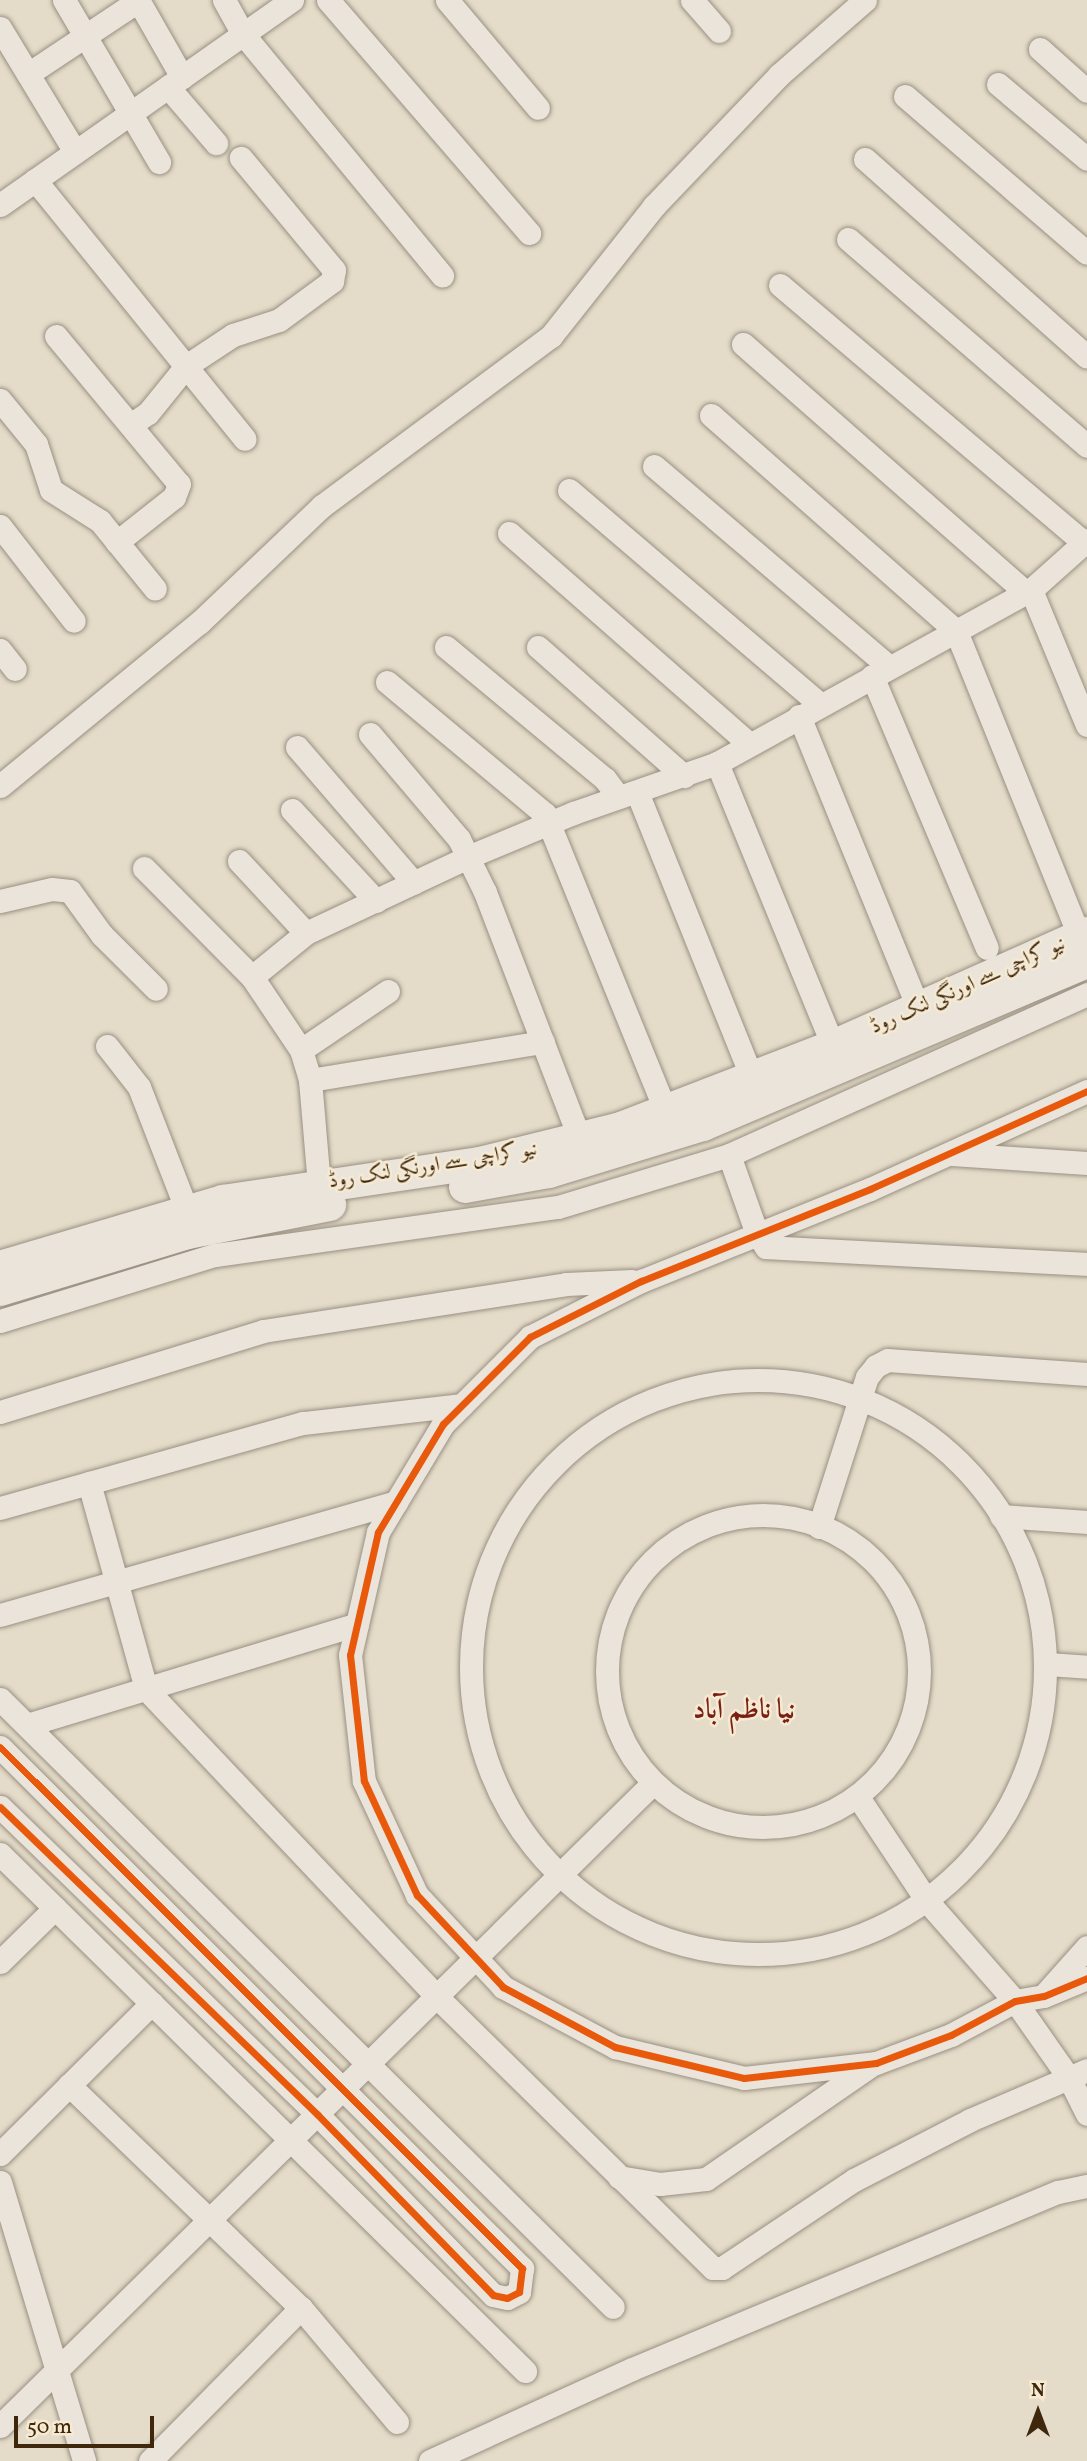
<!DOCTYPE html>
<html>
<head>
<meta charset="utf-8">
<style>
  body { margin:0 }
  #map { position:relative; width:1087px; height:2461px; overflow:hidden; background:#e4dbc8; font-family:Vollkorn,Amiri,serif }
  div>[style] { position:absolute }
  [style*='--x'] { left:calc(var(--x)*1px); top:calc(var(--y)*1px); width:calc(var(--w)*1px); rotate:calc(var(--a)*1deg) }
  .roads { filter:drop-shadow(0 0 2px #999082) drop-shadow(0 0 2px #999082) }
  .street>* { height:23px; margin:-11.5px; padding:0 11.5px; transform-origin:11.5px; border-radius:11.5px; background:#eae4db }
  .street>.ring { margin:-11.5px; padding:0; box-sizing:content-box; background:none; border:23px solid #eae4db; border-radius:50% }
  .secondary>* { height:32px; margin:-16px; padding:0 16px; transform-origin:16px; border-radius:16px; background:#eae4db }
  .cycleway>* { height:7px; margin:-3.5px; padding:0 3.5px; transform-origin:3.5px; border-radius:3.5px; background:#e8590c }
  span { translate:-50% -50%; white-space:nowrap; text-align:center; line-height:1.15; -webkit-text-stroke:5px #f6ead3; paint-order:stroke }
  .street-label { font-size:21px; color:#3f270c }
  .district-label { font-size:28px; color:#7a1f14; font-weight:700 }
  .north { position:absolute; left:1003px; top:2377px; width:70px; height:70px; -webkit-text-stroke:5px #f6ead3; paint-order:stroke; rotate:0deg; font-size:19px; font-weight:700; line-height:28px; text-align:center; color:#3f270c }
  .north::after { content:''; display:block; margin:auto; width:24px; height:32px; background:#3f270c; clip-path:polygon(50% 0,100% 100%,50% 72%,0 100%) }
  .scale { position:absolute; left:14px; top:2416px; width:140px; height:32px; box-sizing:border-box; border:4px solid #3f270c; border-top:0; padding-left:9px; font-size:21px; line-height:24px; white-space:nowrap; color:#3f270c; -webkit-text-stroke:5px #f6ead3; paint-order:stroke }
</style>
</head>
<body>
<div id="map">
  <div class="roads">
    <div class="street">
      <i style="--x:64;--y:0;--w:188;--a:59.6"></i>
      <i style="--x:138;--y:0;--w:89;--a:60.3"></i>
      <i style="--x:224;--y:0;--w:39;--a:61"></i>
      <i style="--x:243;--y:34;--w:313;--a:50.5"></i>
      <i style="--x:328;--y:0;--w:308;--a:49.2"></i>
      <i style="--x:447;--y:0;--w:141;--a:49.9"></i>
      <i style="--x:692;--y:0;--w:41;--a:48.9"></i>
      <i style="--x:0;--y:28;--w:145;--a:58.8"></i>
      <i style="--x:1040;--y:49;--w:63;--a:41.8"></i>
      <i style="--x:28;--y:74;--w:132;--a:-33.6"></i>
      <i style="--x:998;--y:84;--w:116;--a:40.1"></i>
      <i style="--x:168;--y:87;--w:74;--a:49.4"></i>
      <i style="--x:905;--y:96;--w:240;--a:40.8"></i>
      <i style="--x:865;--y:159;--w:297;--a:41.7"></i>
      <i style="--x:35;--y:180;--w:333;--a:51"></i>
      <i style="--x:0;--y:205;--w:357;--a:-35.1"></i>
      <i style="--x:848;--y:239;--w:316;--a:40.9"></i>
      <i style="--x:780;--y:285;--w:399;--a:40.3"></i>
      <i style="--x:56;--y:336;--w:192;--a:50.3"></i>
      <i style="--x:179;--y:484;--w:14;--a:111"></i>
      <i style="--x:174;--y:497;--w:73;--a:141.7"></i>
      <i style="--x:743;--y:344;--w:377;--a:41.3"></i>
      <i style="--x:0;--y:400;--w:57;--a:50.7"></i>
      <i style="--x:36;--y:444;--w:48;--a:71.9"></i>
      <i style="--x:51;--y:490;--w:58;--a:32.3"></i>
      <i style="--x:100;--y:521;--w:87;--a:51"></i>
      <i style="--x:711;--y:415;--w:327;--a:41.4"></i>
      <i style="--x:956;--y:631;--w:329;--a:68"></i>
      <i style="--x:132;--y:424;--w:19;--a:-35"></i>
      <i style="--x:148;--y:413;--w:60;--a:-51"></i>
      <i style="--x:186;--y:366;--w:56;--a:-33.4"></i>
      <i style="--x:233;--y:335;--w:48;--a:-18.1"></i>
      <i style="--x:279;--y:320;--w:66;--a:-36.3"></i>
      <i style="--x:332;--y:281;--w:11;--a:-80"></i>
      <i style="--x:334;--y:270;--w:146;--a:-129.7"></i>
      <i style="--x:654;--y:466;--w:309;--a:40.5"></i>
      <i style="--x:569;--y:490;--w:330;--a:40.5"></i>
      <i style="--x:0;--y:526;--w:120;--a:52.1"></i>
      <i style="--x:509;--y:533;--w:320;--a:41.3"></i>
      <i style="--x:1031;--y:590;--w:146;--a:67.5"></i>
      <i style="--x:446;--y:647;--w:207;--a:39.7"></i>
      <i style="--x:605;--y:779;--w:21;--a:53"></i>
      <i style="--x:538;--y:647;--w:195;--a:41.5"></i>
      <i style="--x:0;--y:650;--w:24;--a:52"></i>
      <i style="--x:872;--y:676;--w:295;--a:67.1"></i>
      <i style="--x:387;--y:682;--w:206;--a:39.9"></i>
      <i style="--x:545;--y:814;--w:322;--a:67.9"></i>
      <i style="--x:799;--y:716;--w:315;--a:67.8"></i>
      <i style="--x:370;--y:734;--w:138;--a:49.7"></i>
      <i style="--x:459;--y:839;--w:59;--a:63.9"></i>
      <i style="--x:485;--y:892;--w:266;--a:69"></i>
      <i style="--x:297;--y:747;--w:179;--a:49.3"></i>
      <i style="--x:717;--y:763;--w:306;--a:67.7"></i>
      <i style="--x:0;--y:786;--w:259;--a:-39.4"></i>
      <i style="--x:200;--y:622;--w:168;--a:-43.6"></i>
      <i style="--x:322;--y:506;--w:285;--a:-36.6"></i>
      <i style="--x:551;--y:336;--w:166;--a:-51.6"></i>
      <i style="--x:654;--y:206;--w:181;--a:-46.3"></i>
      <i style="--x:779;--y:75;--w:114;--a:-41.1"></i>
      <i style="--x:637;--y:792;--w:308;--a:68.1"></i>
      <i style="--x:292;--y:810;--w:124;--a:47.3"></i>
      <i style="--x:239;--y:861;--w:98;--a:47.1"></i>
      <i style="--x:144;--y:868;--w:153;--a:45.3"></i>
      <i style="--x:252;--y:977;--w:88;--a:56.1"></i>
      <i style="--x:301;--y:1050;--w:31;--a:73"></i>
      <i style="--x:310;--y:1080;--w:105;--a:85.1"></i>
      <i style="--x:0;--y:901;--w:53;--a:-13"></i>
      <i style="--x:52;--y:889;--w:18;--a:6"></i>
      <i style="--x:70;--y:891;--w:54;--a:54"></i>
      <i style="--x:102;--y:935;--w:76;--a:45"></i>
      <i style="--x:252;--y:977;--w:70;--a:-39.2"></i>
      <i style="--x:306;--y:933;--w:179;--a:-25.1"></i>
      <i style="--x:468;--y:857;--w:114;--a:-22.7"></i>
      <i style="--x:573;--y:813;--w:152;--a:-19.1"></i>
      <i style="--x:717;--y:763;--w:359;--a:-28.9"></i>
      <i style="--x:1031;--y:590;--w:75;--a:-41.8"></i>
      <i style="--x:107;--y:1046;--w:52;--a:52"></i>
      <i style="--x:139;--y:1087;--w:133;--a:68.8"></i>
      <i style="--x:301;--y:1050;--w:105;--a:-34.1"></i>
      <i style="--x:310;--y:1080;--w:236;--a:-9.3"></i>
      <i style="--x:1087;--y:1091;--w:238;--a:155.7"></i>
      <i style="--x:870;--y:1189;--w:247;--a:158.1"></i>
      <i style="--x:641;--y:1281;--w:124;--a:153.2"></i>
      <i style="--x:530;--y:1337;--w:123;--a:135"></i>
      <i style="--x:443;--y:1424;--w:126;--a:121"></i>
      <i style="--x:378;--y:1532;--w:126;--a:102.8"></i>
      <i style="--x:350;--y:1655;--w:127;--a:83.7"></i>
      <i style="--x:364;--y:1781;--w:126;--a:65.1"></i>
      <i style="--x:417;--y:1895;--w:126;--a:46.9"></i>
      <i style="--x:503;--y:1987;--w:127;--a:28.2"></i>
      <i style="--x:615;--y:2047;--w:133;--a:13.5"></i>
      <i style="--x:744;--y:2078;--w:133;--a:-6.5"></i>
      <i style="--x:876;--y:2063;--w:80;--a:-20.5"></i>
      <i style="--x:951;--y:2035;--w:72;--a:-28"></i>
      <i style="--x:1015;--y:2001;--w:29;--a:-10"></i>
      <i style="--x:1044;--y:1996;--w:47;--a:-22.7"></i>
      <i style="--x:952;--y:1154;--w:135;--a:3.8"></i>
      <i style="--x:729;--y:1155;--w:84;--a:70.5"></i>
      <i style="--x:757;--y:1234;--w:16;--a:55"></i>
      <i style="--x:766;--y:1247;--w:321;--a:3"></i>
      <i style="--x:0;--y:1321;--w:225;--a:-17.1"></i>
      <i style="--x:215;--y:1255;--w:346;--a:-8"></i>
      <i style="--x:558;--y:1207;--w:179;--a:-16.9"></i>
      <i style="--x:729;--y:1155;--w:393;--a:-24.2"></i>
      <i class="ring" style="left:471px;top:1380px;width:551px;height:551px"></i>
      <i style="--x:0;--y:1412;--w:275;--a:-17.1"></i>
      <i style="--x:263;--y:1331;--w:307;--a:-8.8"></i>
      <i style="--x:566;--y:1284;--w:66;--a:-2.6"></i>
      <i style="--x:89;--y:1483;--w:214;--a:74.5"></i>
      <i style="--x:146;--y:1689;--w:422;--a:46.6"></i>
      <i style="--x:436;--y:1996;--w:388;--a:44.5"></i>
      <i style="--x:713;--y:2268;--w:9;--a:0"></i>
      <i style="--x:722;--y:2268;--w:159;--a:-33.7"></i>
      <i style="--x:854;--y:2180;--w:131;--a:-27.3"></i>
      <i style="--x:970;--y:2120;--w:127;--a:-23.1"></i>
      <i style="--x:0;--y:1508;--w:315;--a:-15.7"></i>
      <i style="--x:303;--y:1423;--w:160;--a:-6.5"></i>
      <i class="ring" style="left:607px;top:1515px;width:289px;height:289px"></i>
      <i style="--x:1001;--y:1516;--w:86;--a:4"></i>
      <i style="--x:819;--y:1527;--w:157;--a:-72.3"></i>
      <i style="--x:867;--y:1377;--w:14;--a:-51"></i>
      <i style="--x:876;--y:1366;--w:13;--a:-27"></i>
      <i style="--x:888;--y:1360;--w:199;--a:4"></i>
      <i style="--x:0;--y:1615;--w:412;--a:-15.9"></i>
      <i style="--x:1048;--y:1664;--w:39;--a:4"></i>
      <i style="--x:0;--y:1699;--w:863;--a:44.77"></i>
      <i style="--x:27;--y:1725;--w:345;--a:-17"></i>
      <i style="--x:0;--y:1747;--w:738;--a:44.95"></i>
      <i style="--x:522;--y:2268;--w:24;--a:97"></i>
      <i style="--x:519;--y:2292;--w:13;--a:153"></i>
      <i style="--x:507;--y:2298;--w:14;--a:-168"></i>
      <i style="--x:493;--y:2295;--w:252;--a:-134.2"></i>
      <i style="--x:317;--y:2114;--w:441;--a:-135.9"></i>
      <i style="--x:858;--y:1797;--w:125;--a:56.4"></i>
      <i style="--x:927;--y:1901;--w:133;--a:48.7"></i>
      <i style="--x:1015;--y:2001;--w:94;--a:55"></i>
      <i style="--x:1069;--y:2078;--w:40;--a:63.4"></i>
      <i style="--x:0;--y:1854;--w:737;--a:44.56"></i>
      <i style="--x:0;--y:1962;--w:77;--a:-44.5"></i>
      <i style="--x:1047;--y:1992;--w:60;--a:-48.4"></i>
      <i style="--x:69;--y:2085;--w:322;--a:43.9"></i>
      <i style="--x:301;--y:2308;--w:149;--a:49.9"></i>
      <i style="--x:0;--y:2154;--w:214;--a:-44.8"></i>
      <i style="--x:619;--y:2177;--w:42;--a:9.7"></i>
      <i style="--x:660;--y:2184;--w:46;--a:-6.2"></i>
      <i style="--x:706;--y:2179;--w:203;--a:-34.6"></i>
      <i style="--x:0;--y:2182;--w:291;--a:73.2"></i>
      <i style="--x:0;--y:2426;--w:916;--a:-44.56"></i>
      <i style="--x:150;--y:2461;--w:215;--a:-45.4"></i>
      <i style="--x:430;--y:2461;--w:222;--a:-24.5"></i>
      <i style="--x:632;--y:2369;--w:461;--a:-22.6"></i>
      <i style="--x:1058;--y:2192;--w:30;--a:-12"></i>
    </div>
    <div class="secondary">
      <i style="--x:465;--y:1187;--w:85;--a:-10.1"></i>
      <i style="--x:549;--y:1172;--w:161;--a:-17"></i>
      <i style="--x:703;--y:1125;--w:417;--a:-23"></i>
      <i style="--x:0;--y:1267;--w:233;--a:-16.5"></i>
      <i style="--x:223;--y:1201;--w:260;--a:-8.4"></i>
      <i style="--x:480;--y:1163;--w:145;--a:-13.9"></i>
      <i style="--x:621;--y:1128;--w:227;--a:-21.1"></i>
      <i style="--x:833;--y:1046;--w:278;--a:-24"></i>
      <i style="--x:0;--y:1290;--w:196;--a:-16.9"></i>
      <i style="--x:188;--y:1233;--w:145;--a:-11.2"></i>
    </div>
  </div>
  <div class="cycleway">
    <i style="--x:1087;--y:1091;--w:238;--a:155.7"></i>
    <i style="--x:870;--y:1189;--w:247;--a:158.1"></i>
    <i style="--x:641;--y:1281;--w:124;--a:153.2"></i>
    <i style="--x:530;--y:1337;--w:123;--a:135"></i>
    <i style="--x:443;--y:1424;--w:126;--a:121"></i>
    <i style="--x:378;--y:1532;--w:126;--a:102.8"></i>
    <i style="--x:350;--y:1655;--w:127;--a:83.7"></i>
    <i style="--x:364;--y:1781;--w:126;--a:65.1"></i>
    <i style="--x:417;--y:1895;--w:126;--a:46.9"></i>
    <i style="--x:503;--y:1987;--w:127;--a:28.2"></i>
    <i style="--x:615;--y:2047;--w:133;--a:13.5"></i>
    <i style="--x:744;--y:2078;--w:133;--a:-6.5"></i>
    <i style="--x:876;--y:2063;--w:80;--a:-20.5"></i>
    <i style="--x:951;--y:2035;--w:72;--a:-28"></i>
    <i style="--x:1015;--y:2001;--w:29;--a:-10"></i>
    <i style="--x:1044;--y:1996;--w:47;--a:-22.7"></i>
    <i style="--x:0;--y:1747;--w:738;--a:44.95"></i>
    <i style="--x:522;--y:2268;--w:24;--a:97"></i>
    <i style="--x:519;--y:2292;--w:13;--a:153"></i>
    <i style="--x:507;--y:2298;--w:14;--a:-168"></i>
    <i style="--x:493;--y:2295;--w:252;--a:-134.2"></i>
    <i style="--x:317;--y:2114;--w:441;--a:-135.9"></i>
  </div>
  <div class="street-label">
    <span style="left:968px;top:986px;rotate:-24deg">نیو کراچی سے اورنگی لنک روڈ</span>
    <span style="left:433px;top:1166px;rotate:-9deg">نیو کراچی سے اورنگی لنک روڈ</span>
  </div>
  <div class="district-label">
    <span style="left:744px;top:1711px">نیا ناظم آباد</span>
  </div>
  <div class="north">N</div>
  <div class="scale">50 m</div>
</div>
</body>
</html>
